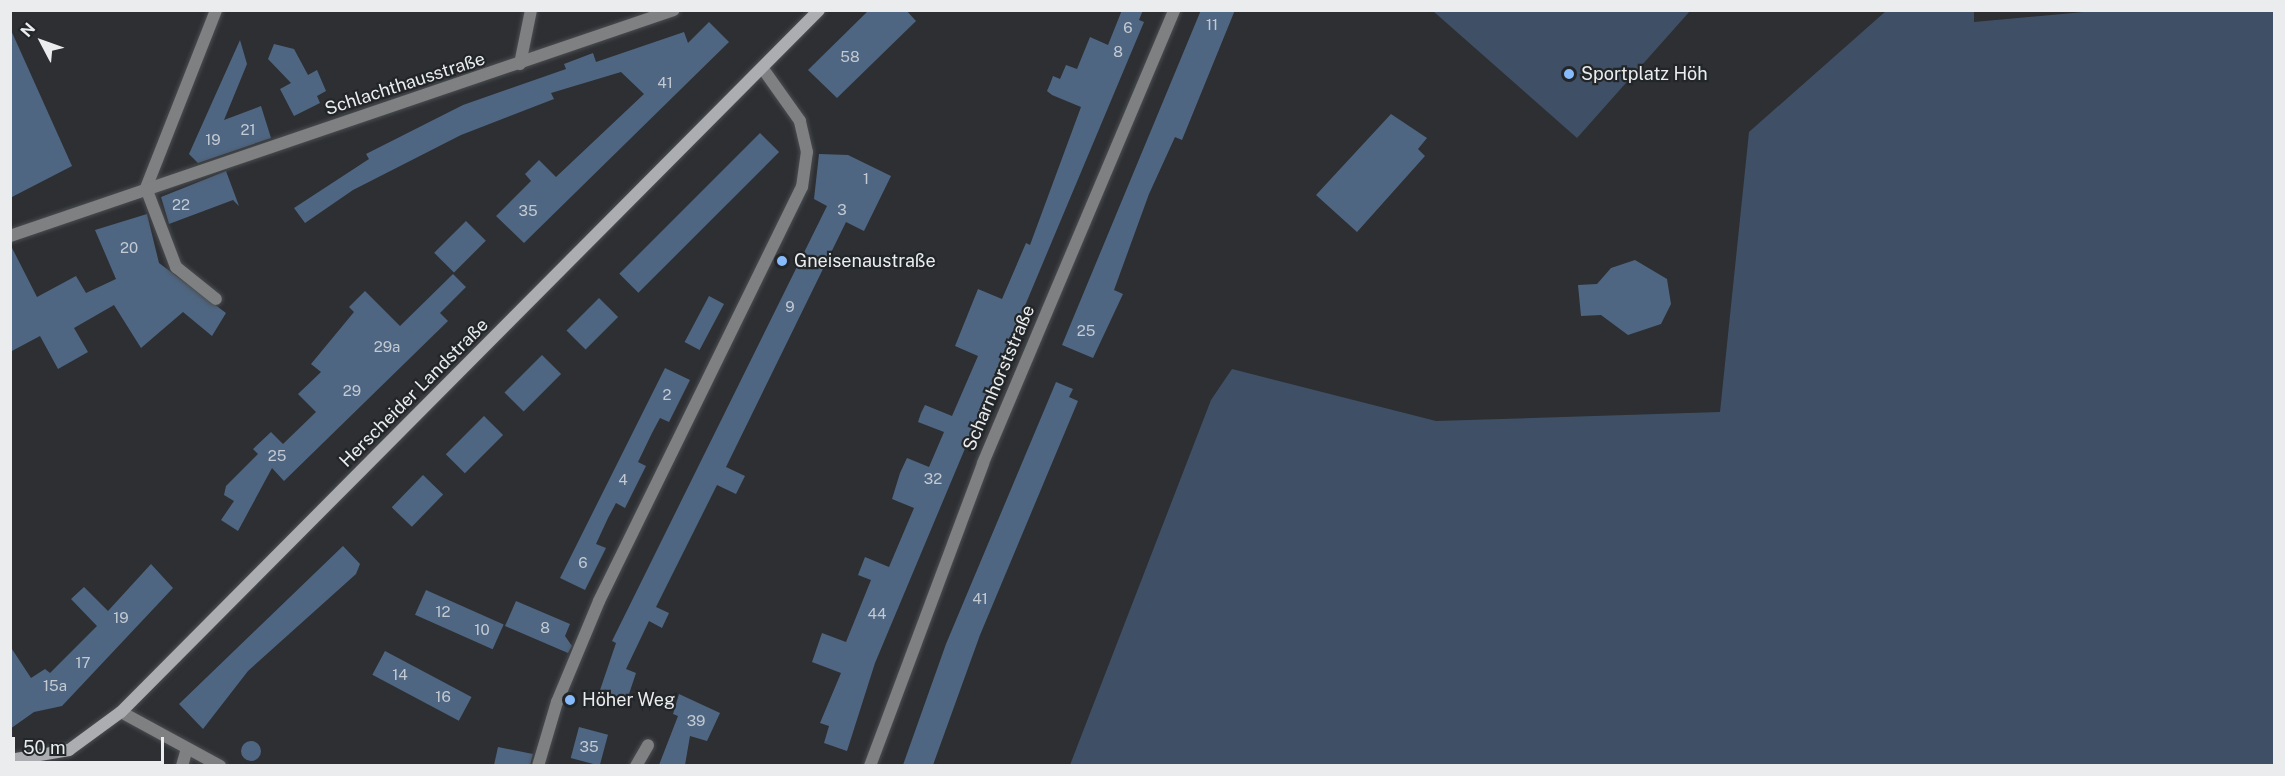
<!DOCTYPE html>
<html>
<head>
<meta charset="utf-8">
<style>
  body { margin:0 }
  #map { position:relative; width:2285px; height:776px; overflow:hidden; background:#2d2f33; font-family:"Public Sans",sans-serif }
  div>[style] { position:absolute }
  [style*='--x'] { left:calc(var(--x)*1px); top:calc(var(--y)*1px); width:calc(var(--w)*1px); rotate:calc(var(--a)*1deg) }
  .green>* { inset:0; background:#3f5066 }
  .building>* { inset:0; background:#4f6682; transform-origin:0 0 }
  .round { border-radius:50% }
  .roads { filter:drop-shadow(0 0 2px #4b4d51) drop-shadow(0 0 2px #4b4d51) }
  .lane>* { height:12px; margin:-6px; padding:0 6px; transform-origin:6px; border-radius:6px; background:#7e8081 }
  .street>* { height:12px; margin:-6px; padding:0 6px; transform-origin:6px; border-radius:6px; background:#7e8081 }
  .secondary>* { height:12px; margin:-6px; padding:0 6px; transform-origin:6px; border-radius:6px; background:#abadb0 }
  .dots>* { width:16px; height:16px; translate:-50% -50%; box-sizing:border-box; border:3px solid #232629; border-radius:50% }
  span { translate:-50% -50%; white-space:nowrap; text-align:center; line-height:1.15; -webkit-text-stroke:4.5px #232629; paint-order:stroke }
  .number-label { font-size:15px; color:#c3cad3 }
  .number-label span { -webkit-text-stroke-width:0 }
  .poi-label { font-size:18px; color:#eaecee }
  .left { translate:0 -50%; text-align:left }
  .street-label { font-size:18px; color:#eaecee }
  .frame { position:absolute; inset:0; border:12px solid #eaecee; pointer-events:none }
  .north { position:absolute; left:12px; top:12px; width:60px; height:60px; -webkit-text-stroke:4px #232629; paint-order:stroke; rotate:311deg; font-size:16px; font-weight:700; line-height:24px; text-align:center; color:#eaecee }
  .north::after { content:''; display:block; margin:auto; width:21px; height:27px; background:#eaecee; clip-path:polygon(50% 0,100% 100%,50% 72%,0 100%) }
  .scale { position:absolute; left:12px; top:737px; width:152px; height:27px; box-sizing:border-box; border:3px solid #eaecee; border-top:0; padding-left:8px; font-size:18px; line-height:21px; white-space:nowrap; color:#eaecee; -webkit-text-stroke:4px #232629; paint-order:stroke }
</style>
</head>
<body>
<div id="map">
  <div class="green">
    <i style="clip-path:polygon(1433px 11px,1690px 11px,1577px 138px)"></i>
    <i style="clip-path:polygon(2095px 11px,2274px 11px,2274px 765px,1070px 765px,1211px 400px,1232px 369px,1436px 421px,1720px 412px,1749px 132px,1886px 11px,1974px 11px,1974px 22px)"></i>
  </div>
  <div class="building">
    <i style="clip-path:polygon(869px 10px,906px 10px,916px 21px,837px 98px,808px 70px)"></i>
    <i style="clip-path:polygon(1122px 10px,1143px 10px,1139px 20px,1144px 22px,875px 663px,847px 751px,824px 743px,829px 726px,820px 723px,841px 673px,812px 662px,822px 633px,846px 642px,871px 580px,858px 575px,865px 557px,889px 567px,914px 508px,892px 499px,900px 473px,907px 458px,929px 467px,944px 432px,918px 422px,921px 413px,925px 405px,952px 416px,978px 356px,955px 346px,978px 289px,1002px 299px,1026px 243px,1030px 245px,1081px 107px,1052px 95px,1047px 91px,1050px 84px,1053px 76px,1060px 79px,1066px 65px,1077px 69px,1090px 37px,1108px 45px)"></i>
    <i style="clip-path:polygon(1201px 10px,1235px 10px,1182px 140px,1175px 137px,1149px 194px,1114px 290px,1123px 294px,1093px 358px,1062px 345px)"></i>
    <i style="clip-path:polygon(709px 22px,729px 42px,524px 243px,496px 216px,531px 181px,525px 174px,539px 160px,556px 177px,644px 94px,621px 72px,551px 93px,554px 99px,461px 135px,353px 190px,305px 223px,294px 208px,369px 159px,366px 154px,463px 105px,566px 69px,564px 64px,593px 53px,596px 62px,684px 32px,688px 43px)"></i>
    <i style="clip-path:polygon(10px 28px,72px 166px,10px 198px)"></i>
    <i style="clip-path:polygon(240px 40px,247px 64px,224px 120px,261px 106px,271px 138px,198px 163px,189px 154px)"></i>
    <i style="clip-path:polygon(274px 44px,294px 49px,308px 75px,317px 70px,326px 91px,317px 96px,320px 103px,294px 116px,280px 89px,291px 83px,268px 59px)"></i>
    <i style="clip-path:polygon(1391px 114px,1427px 138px,1418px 149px,1425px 156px,1357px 232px,1316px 195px)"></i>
    <i style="left:760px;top:133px;width:27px;height:199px;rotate:45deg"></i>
    <i style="clip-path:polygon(819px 154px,848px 155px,891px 176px,864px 231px,846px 222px,726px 467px,745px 476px,736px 494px,717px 485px,656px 607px,669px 613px,662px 628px,649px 621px,626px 669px,636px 673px,626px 703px,599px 693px,616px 643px,612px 641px,827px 206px,814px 199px)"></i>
    <i style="clip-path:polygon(226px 171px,239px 206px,233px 200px,169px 224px,161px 197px)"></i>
    <i style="clip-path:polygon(147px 214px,159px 263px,226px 313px,212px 336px,183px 312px,141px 348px,114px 305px,74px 328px,88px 352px,58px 369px,40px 336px,10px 352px,10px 244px,37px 297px,76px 276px,86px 293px,116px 279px,95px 230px)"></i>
    <i style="left:466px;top:221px;width:28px;height:45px;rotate:45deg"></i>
    <i style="clip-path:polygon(1635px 260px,1667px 279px,1671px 304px,1661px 324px,1628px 335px,1601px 315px,1581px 316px,1578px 285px,1597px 284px,1611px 268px)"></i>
    <i style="clip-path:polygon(453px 274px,466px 287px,440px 313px,448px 321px,284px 481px,272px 468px,238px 531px,221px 520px,234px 501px,224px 495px,226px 486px,258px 454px,253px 449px,271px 432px,283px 444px,316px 412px,298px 394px,321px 372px,311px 364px,354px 312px,349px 307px,365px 291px,400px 326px)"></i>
    <i style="left:709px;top:296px;width:17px;height:52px;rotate:28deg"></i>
    <i style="left:599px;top:298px;width:27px;height:46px;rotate:45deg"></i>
    <i style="left:542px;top:355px;width:27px;height:53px;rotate:45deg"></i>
    <i style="clip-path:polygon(665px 368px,690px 380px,669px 422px,660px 418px,652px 433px,638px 462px,646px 466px,625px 508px,616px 503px,608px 518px,596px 544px,606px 548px,585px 590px,560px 578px)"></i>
    <i style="clip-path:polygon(1056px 382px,1073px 389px,1069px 397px,1078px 401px,980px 635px,933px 765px,903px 765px,946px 644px)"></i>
    <i style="left:484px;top:416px;width:27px;height:54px;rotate:45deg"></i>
    <i style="left:423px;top:475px;width:28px;height:45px;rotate:44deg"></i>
    <i style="clip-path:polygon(343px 546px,360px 564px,356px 574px,248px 671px,203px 729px,179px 704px)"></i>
    <i style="clip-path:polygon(151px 564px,173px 588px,62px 706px,34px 712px,10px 729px,10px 646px,31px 678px,45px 669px,50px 673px,97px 626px,71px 599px,84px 587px,108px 611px)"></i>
    <i style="left:426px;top:590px;width:85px;height:27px;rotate:24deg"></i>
    <i style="clip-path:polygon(516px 601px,570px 624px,565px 636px,572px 646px,568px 653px,505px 626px)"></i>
    <i style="left:385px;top:651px;width:98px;height:27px;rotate:28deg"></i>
    <i style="clip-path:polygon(679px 694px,720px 713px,707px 741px,690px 736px,685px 765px,659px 765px,678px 716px,673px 714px)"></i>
    <i style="left:579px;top:727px;width:30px;height:32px;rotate:15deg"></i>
    <i class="round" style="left:241px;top:741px;width:20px;height:20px"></i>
    <i style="clip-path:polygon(498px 747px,533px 754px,530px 765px,494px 765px)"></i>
  </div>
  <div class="roads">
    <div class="lane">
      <i style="--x:146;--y:188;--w:85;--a:69.2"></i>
      <i style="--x:176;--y:267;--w:51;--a:38.7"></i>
      <i style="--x:182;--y:766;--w:18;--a:-74"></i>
    </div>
    <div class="street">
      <i style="--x:520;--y:64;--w:55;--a:-78.5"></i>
      <i style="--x:146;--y:188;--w:191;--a:-68.5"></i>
      <i style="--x:10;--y:236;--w:701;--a:-18.8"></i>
      <i style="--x:121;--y:712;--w:113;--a:28.6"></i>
      <i style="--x:538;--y:766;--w:67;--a:-73.5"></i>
      <i style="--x:557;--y:702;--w:109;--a:-67.4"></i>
      <i style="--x:599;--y:601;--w:461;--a:-63.9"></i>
      <i style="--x:802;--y:187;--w:35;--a:-82"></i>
      <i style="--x:807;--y:152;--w:32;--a:-103"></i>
      <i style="--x:800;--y:121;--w:64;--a:-125.4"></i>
      <i style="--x:636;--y:766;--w:24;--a:-60"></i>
      <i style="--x:870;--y:766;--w:323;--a:-69.5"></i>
      <i style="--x:983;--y:463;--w:492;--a:-67.1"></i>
    </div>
    <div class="secondary">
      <i style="--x:10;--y:760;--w:60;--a:-9.6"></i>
      <i style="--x:69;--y:750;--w:64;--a:-36.2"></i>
      <i style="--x:121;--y:712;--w:990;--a:-45.16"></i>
    </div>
  </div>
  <div class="dots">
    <i style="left:1569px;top:74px;background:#87bbfb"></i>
    <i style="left:782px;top:261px;background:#87bbfb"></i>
    <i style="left:570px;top:700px;background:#87bbfb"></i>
  </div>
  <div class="number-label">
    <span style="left:1212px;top:25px">11</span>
    <span style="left:1128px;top:28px">6</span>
    <span style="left:1118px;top:52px">8</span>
    <span style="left:850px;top:57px">58</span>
    <span style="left:665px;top:83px">41</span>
    <span style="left:248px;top:130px">21</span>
    <span style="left:213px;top:140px">19</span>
    <span style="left:866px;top:179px">1</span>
    <span style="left:181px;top:205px">22</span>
    <span style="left:842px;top:210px">3</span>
    <span style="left:528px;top:211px">35</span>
    <span style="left:129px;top:248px">20</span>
    <span style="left:790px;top:307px">9</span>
    <span style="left:1086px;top:331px">25</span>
    <span style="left:387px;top:347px">29a</span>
    <span style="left:352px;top:391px">29</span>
    <span style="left:667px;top:395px">2</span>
    <span style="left:277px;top:456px">25</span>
    <span style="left:933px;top:479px">32</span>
    <span style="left:623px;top:480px">4</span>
    <span style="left:583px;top:563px">6</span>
    <span style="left:980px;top:599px">41</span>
    <span style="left:443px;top:612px">12</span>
    <span style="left:877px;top:614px">44</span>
    <span style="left:121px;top:618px">19</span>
    <span style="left:545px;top:628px">8</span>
    <span style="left:482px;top:630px">10</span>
    <span style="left:83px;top:663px">17</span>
    <span style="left:400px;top:675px">14</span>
    <span style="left:55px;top:686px">15a</span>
    <span style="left:443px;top:697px">16</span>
    <span style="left:696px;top:721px">39</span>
    <span style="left:589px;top:747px">35</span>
  </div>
  <div class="poi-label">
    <span class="left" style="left:1581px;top:74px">Sportplatz Höh</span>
    <span class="left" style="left:794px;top:261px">Gneisenaustraße</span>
    <span class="left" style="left:582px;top:700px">Höher Weg</span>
  </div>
  <div class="street-label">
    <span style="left:405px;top:84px;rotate:-18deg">Schlachthausstraße</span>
    <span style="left:999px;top:378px;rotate:-67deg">Scharnhorststraße</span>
    <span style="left:414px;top:393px;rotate:-45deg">Herscheider Landstraße</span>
  </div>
  <div class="frame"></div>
  <div class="north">N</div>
  <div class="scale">50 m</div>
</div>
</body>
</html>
